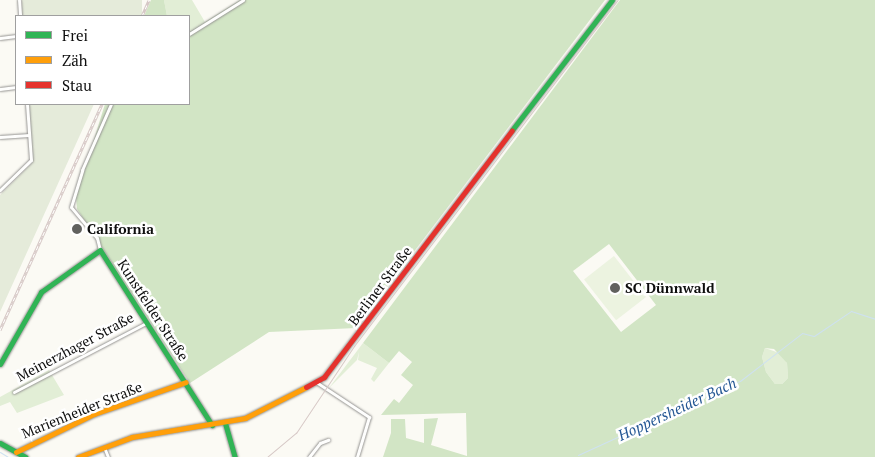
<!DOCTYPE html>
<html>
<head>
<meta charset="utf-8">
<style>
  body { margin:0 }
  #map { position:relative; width:875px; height:457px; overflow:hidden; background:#fbfaf4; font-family:"PT Serif",serif }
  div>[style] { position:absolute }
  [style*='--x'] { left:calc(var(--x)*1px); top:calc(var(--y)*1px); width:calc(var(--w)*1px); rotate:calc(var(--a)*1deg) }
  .green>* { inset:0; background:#e2eed6 }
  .forest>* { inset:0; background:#d2e5c5 }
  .cemetery>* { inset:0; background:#e5ebda; transform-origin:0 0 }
  .pitch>* { inset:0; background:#ecf3e0; transform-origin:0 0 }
  .stream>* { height:1px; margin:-0.5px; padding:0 0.5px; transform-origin:0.5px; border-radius:0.5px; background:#cee1f1 }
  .roads { filter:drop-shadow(0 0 1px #959492) drop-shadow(0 0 1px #959492) }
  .street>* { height:3px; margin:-1.5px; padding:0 1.5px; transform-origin:1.5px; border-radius:1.5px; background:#fefefd }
  .fast>* { height:5px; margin:-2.5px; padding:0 2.5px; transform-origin:2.5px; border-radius:2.5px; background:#30b455 }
  .slow>* { height:5px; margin:-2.5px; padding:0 2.5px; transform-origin:2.5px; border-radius:2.5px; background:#ff9f0a }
  .jam>* { height:5px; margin:-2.5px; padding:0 2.5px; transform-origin:2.5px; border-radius:2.5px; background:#e5322d }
  .tram>* { height:1px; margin:-0.5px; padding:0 0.5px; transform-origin:0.5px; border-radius:0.5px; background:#d6c8c6 }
  .rail>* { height:3px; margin-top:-1.5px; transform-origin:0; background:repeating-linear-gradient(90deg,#fff 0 4px,#d6c8c6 0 8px); box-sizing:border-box; border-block:1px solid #d6c8c6 }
  .dots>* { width:14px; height:14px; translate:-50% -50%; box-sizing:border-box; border:2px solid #fff; border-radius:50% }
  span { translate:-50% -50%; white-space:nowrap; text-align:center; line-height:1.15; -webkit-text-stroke:5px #fff; paint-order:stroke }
  .poi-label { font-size:14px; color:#0e0e0e; font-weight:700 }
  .left { translate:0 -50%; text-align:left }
  .street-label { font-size:14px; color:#0e0e0e }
  .water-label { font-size:15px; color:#245794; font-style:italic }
  .legend { position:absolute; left:15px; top:15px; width:175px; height:90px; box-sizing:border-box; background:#fff; border:1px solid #9f9f9f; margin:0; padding:6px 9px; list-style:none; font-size:15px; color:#0e0e0e }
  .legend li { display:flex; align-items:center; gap:10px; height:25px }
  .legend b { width:25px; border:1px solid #9f9f9f }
</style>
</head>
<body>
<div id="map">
  <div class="green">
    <i style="clip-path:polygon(164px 0,192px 0,205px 22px,189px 32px,189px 16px,167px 16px)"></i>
    <i style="clip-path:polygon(363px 343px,389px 363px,374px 382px,371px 379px,377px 368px,358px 360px,359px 352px,357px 360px,329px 388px)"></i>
    <i style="clip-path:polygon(765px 348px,782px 354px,787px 363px,788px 378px,782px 384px,775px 384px,766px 372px,762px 357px)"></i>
    <i style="clip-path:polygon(49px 370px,64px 395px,17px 413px,10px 402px,0 406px,0 397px)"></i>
  </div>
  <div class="forest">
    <i style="clip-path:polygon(151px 0,164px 0,167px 16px,144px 16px)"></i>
    <i style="clip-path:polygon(240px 0,605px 0,356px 328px,269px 332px,190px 383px,77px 209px,76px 197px,105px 104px,189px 104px,189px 32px)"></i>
    <i style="clip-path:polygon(evenodd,620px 0,875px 0,875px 457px,383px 457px,391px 433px,391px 419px,405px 419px,406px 438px,424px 443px,424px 419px,438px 418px,431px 445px,467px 456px,466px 413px,381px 415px,394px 399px,399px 403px,413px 385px,401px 375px,412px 362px,399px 351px,389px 363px,363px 343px,620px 0,609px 244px,656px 305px,621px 332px,573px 271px,609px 244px,620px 0,765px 348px,774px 349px,787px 363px,788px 378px,782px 384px,775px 384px,766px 372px,762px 357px,765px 348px)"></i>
  </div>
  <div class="cemetery">
    <i style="left:22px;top:0;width:120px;height:16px"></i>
    <i style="clip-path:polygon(29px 104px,94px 104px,0 312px,0 195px,33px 162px)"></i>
  </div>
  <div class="pitch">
    <i style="left:614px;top:256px;width:52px;height:38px;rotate:52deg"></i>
  </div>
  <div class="stream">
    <i style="--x:0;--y:452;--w:9;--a:32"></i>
    <i style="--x:578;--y:455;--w:178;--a:-24.6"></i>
    <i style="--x:740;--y:381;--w:78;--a:-37.7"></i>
    <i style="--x:802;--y:333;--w:12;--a:14"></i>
    <i style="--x:814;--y:336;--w:45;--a:-34"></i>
    <i style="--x:851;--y:311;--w:25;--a:18"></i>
  </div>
  <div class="roads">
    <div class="street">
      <i style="--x:19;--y:0;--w:16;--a:86"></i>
      <i style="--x:189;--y:34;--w:64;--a:-32.2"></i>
      <i style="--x:0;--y:38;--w:16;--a:-7"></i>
      <i style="--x:0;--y:89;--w:16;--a:-7"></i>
      <i style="--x:0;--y:137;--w:29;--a:-4"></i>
      <i style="--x:0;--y:190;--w:43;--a:-44.1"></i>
      <i style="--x:31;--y:160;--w:56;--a:-94.1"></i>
      <i style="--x:100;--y:250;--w:12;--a:-104"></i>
      <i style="--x:97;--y:238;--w:40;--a:-130"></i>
      <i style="--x:71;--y:207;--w:39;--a:-73"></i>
      <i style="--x:82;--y:170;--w:72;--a:-66.3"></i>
      <i style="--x:316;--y:382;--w:64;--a:33.4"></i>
      <i style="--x:369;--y:417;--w:42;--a:106.7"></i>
      <i style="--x:14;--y:392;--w:149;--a:-27.6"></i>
      <i style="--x:104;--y:447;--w:11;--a:68"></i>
      <i style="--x:309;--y:457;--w:18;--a:-52"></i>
      <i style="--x:320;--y:443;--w:9;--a:-21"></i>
    </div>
    <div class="fast">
      <i style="--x:512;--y:130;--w:164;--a:-52.4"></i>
      <i style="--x:0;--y:364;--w:83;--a:-60.3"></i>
      <i style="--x:41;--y:292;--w:72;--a:-35.4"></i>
      <i style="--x:100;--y:250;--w:208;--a:57.4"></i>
      <i style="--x:225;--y:423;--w:35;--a:74"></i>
      <i style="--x:0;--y:443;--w:29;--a:29"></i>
    </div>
    <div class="slow">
      <i style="--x:16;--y:452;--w:87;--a:-26"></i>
      <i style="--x:94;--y:414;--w:97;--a:-19.2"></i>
      <i style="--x:78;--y:457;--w:58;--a:-20.3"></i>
      <i style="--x:132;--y:437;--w:115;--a:-9.5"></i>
      <i style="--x:245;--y:418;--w:68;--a:-26.9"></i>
    </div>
    <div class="jam">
      <i style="--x:306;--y:387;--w:21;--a:-29"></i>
      <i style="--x:324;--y:377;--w:310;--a:-52.7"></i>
    </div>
  </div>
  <div class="tram">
    <i style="--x:267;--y:457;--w:38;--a:-40"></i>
    <i style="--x:296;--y:433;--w:105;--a:-56.3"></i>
    <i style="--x:354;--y:346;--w:435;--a:-52.7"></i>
  </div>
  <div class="rail">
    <i style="--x:142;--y:16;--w:17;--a:-66"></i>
    <i style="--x:0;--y:330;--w:248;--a:-65.7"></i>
  </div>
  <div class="dots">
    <i style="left:77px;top:229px;background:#61615e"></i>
    <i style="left:615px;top:288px;background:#61615e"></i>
  </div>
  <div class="poi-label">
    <span class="left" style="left:87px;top:229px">California</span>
    <span class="left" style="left:625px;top:288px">SC Dünnwald</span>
  </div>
  <div class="street-label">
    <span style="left:380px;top:286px;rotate:-53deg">Berliner Straße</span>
    <span style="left:153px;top:310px;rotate:57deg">Kunstfelder Straße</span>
    <span style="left:75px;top:347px;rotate:-28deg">Meinerzhager Straße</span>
    <span style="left:82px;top:410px;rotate:-22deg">Marienheider Straße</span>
  </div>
  <div class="water-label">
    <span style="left:677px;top:409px;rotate:-25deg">Hoppersheider Bach</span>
  </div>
  <ul class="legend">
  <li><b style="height:6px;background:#30b455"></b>Frei</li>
  <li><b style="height:6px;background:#ff9f0a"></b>Zäh</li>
  <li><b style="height:6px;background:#e5322d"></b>Stau</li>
  </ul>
</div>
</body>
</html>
